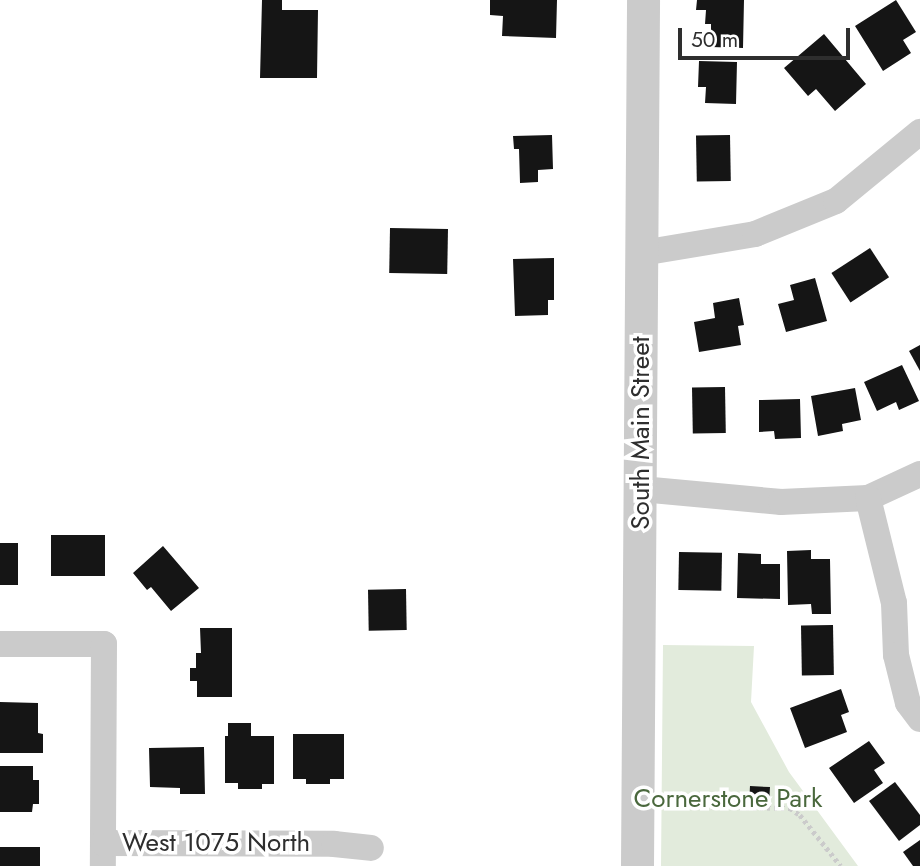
<!DOCTYPE html>
<html>
<head>
<meta charset="utf-8">
<style>
  body { margin:0 }
  #map { position:relative; width:920px; height:866px; overflow:hidden; background:#fff; font-family:Jost,sans-serif }
  div>[style] { position:absolute }
  [style*='--x'] { left:calc(var(--x)*1px); top:calc(var(--y)*1px); width:calc(var(--w)*1px); rotate:calc(var(--a)*1deg) }
  .green>* { inset:0; background:#e2ebdc }
  .building>* { inset:0; background:#151515; transform-origin:0 0 }
  .path>* { height:4.5px; margin-top:-2.25px; transform-origin:0; background:repeating-linear-gradient(90deg,#cbcbcb 0 3.5px,transparent 0 7px) }
  .minor>* { height:26px; margin:-13px; padding:0 13px; transform-origin:13px; border-radius:13px; background:#cbcbcb }
  .tertiary>* { height:33px; margin:-16.5px; padding:0 16.5px; transform-origin:16.5px; border-radius:16.5px; background:#cbcbcb }
  span { translate:-50% -50%; white-space:nowrap; text-align:center; line-height:1.15; -webkit-text-stroke:7px #fff; paint-order:stroke }
  .street-label { font-size:26px; color:#2e2e2e }
  .park-label { font-size:26px; color:#4a683d }
  .scale { position:absolute; left:678px; top:28px; width:172px; height:32px; box-sizing:border-box; border:4px solid #2e2e2e; border-top:0; padding-left:9px; font-size:21px; line-height:24px; white-space:nowrap; color:#2e2e2e; -webkit-text-stroke:5px #fff; paint-order:stroke }
</style>
</head>
<body>
<div id="map">
  <div class="green">
    <i style="clip-path:polygon(663px 645px,754px 646px,751px 702px,789px 772px,858px 866px,661px 866px)"></i>
  </div>
  <div class="building">
    <i style="clip-path:polygon(262px 0,282px 0,282px 10px,318px 10px,317px 78px,260px 78px)"></i>
    <i style="clip-path:polygon(490px 0,557px 0,556px 38px,502px 36px,503px 16px,490px 15px)"></i>
    <i style="clip-path:polygon(697px 0,744px 0,743px 48px,711px 47px,711px 24px,705px 24px,706px 10px,696px 10px)"></i>
    <i style="clip-path:polygon(896px 0,916px 32px,903px 40px,911px 53px,883px 71px,855px 26px)"></i>
    <i style="clip-path:polygon(824px 34px,866px 84px,835px 111px,816px 89px,808px 96px,784px 68px)"></i>
    <i style="clip-path:polygon(699px 61px,737px 62px,736px 104px,705px 103px,706px 87px,698px 87px)"></i>
    <i style="clip-path:polygon(552px 135px,553px 169px,538px 170px,538px 182px,520px 183px,519px 149px,514px 149px,513px 136px)"></i>
    <i style="left:730px;top:135px;width:46px;height:34px;rotate:89deg"></i>
    <i style="left:390px;top:228px;width:58px;height:45px;rotate:1deg"></i>
    <i style="left:870px;top:248px;width:35px;height:46px;rotate:57deg"></i>
    <i style="clip-path:polygon(554px 258px,554px 300px,548px 300px,548px 315px,515px 316px,513px 259px)"></i>
    <i style="clip-path:polygon(815px 278px,827px 321px,786px 332px,778px 304px,794px 300px,790px 285px)"></i>
    <i style="clip-path:polygon(739px 298px,744px 325px,738px 326px,741px 345px,699px 352px,694px 322px,715px 318px,713px 303px)"></i>
    <i style="clip-path:polygon(920px 345px,920px 371px,909px 351px)"></i>
    <i style="clip-path:polygon(902px 365px,919px 401px,899px 410px,896px 402px,877px 411px,864px 382px)"></i>
    <i style="left:725px;top:387px;width:46px;height:33px;rotate:89deg"></i>
    <i style="clip-path:polygon(855px 388px,861px 420px,842px 424px,843px 431px,818px 436px,811px 396px)"></i>
    <i style="clip-path:polygon(800px 399px,801px 438px,775px 439px,774px 431px,759px 432px,759px 400px)"></i>
    <i style="left:51px;top:535px;width:54px;height:41px"></i>
    <i style="left:0;top:543px;width:18px;height:42px"></i>
    <i style="clip-path:polygon(163px 546px,199px 588px,171px 611px,151px 587px,147px 590px,133px 573px)"></i>
    <i style="clip-path:polygon(811px 550px,811px 559px,830px 559px,831px 614px,812px 614px,811px 604px,788px 605px,787px 551px)"></i>
    <i style="left:679px;top:552px;width:43px;height:38px;rotate:1deg"></i>
    <i style="clip-path:polygon(738px 553px,761px 554px,761px 564px,780px 564px,780px 599px,737px 598px)"></i>
    <i style="left:406px;top:589px;width:41px;height:38px;rotate:89deg"></i>
    <i style="left:833px;top:625px;width:50px;height:32px;rotate:89deg"></i>
    <i style="clip-path:polygon(200px 628px,232px 628px,232px 697px,197px 697px,197px 681px,190px 681px,190px 668px,196px 668px,196px 653px,201px 653px)"></i>
    <i style="clip-path:polygon(841px 689px,849px 712px,841px 715px,847px 732px,805px 748px,790px 708px)"></i>
    <i style="clip-path:polygon(0 702px,38px 703px,38px 733px,43px 734px,43px 753px,0 753px)"></i>
    <i style="clip-path:polygon(228px 723px,251px 723px,251px 736px,274px 736px,274px 784px,262px 784px,262px 789px,238px 789px,238px 783px,225px 783px,225px 736px,228px 736px)"></i>
    <i style="clip-path:polygon(293px 734px,344px 734px,344px 779px,330px 779px,330px 784px,306px 784px,306px 779px,293px 779px)"></i>
    <i style="clip-path:polygon(869px 741px,885px 763px,874px 770px,883px 783px,854px 803px,829px 768px)"></i>
    <i style="clip-path:polygon(204px 747px,205px 794px,180px 794px,180px 788px,150px 787px,149px 748px)"></i>
    <i style="clip-path:polygon(0 766px,33px 766px,33px 780px,39px 780px,39px 804px,33px 804px,32px 812px,0 812px)"></i>
    <i style="clip-path:polygon(895px 782px,920px 815px,920px 825px,899px 841px,869px 801px)"></i>
    <i style="left:750px;top:786px;width:20px;height:10px;rotate:3deg"></i>
    <i style="clip-path:polygon(920px 840px,920px 866px,913px 866px,903px 852px)"></i>
    <i style="left:0;top:847px;width:40px;height:19px"></i>
  </div>
  <div class="path">
    <i style="--x:662;--y:806;--w:128;--a:0.9"></i>
    <i style="--x:790;--y:808;--w:12;--a:35"></i>
    <i style="--x:800;--y:815;--w:65;--a:51.2"></i>
  </div>
  <div class="minor">
    <i style="--x:642;--y:253;--w:115;--a:-9.5"></i>
    <i style="--x:755;--y:234;--w:87;--a:-22.2"></i>
    <i style="--x:836;--y:201;--w:109;--a:-39.4"></i>
    <i style="--x:641;--y:489;--w:141;--a:5.3"></i>
    <i style="--x:781;--y:502;--w:87;--a:-2.6"></i>
    <i style="--x:868;--y:498;--w:57;--a:-24.8"></i>
    <i style="--x:868;--y:498;--w:108;--a:76.1"></i>
    <i style="--x:894;--y:603;--w:52;--a:87.8"></i>
    <i style="--x:896;--y:655;--w:49;--a:76"></i>
    <i style="--x:908;--y:703;--w:20;--a:53"></i>
    <i style="--x:0;--y:644;--w:104;--a:0"></i>
    <i style="--x:104;--y:644;--w:222;--a:90.3"></i>
    <i style="--x:103;--y:843;--w:231;--a:0.2"></i>
    <i style="--x:334;--y:844;--w:37;--a:6"></i>
  </div>
  <div class="tertiary">
    <i style="--x:637;--y:866;--w:866;--a:-89.6"></i>
  </div>
  <div class="street-label">
    <span style="left:641px;top:433px;rotate:-90deg">South Main Street</span>
    <span style="left:216px;top:843px">West 1075 North</span>
  </div>
  <div class="park-label">
    <span style="left:728px;top:799px">Cornerstone Park</span>
  </div>
  <div class="scale">50 m</div>
</div>
</body>
</html>
